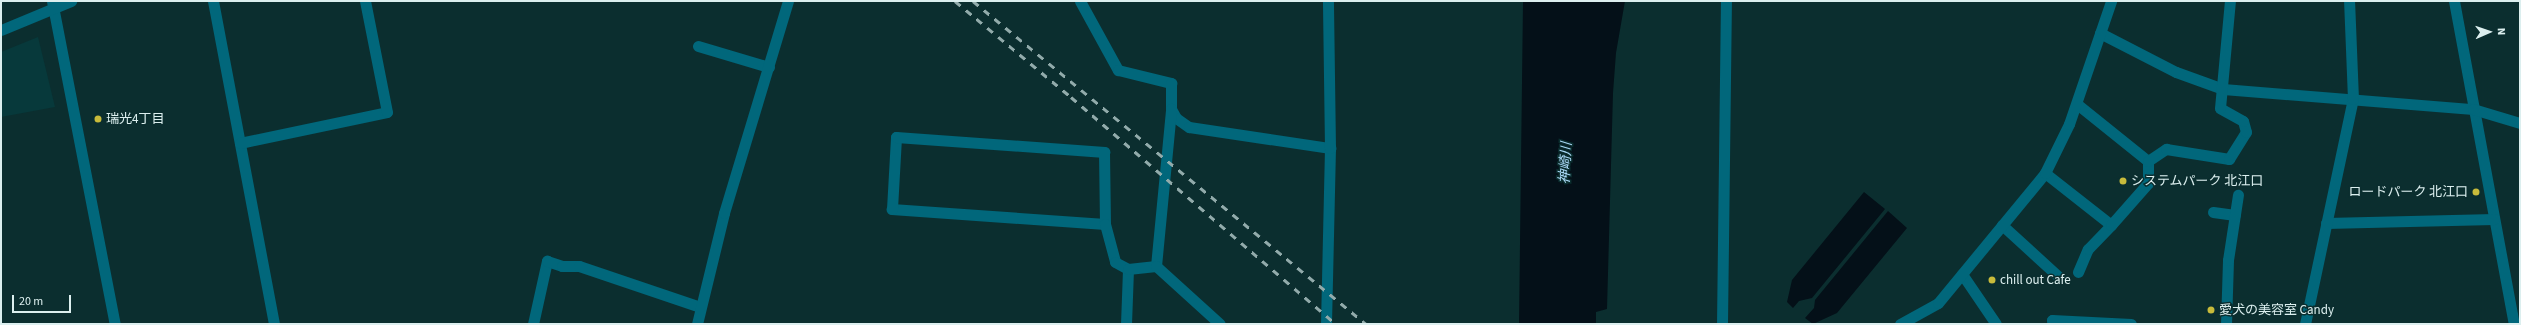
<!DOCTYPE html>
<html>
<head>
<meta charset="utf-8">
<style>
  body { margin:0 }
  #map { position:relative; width:2521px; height:325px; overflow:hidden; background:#0b2e2f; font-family:"Source Sans 3","Noto Sans JP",sans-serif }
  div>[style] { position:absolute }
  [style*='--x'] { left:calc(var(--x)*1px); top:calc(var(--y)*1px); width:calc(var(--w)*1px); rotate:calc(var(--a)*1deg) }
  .built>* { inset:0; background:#07393b }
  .water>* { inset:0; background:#041018 }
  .minor>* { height:11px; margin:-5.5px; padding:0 5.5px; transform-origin:5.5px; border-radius:5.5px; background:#01677b }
  .tertiary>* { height:11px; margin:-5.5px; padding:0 5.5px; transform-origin:5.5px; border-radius:5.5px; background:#01677b }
  .rail>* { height:3px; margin-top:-1.5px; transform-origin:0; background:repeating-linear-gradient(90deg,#92abab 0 7px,transparent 0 14px) }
  .dots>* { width:11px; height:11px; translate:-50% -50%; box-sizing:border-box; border:2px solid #0b2e2f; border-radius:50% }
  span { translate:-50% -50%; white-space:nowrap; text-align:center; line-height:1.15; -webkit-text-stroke:3px #0b2e2f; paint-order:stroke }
  .poi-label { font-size:13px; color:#dcefef }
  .left { translate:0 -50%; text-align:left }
  .right { translate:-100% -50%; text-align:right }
  .water-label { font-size:14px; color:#acdaf8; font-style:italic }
  .frame { position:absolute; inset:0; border:2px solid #dcefef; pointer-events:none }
  .north { position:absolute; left:2469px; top:12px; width:40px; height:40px; -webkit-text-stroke:3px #0b2e2f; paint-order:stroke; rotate:88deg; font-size:11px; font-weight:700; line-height:16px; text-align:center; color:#dcefef }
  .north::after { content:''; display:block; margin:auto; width:14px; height:18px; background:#dcefef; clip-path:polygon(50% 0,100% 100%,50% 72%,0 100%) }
  .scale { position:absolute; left:12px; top:295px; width:59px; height:18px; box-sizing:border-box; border:2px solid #dcefef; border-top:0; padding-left:5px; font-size:12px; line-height:14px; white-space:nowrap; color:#dcefef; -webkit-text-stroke:3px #0b2e2f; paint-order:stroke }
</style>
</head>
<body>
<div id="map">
  <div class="built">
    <i style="clip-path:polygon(38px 37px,55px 107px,1px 117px,1px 52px)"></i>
  </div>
  <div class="water">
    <i style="clip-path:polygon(1523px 1px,1625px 1px,1616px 53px,1613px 93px,1607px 309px,1596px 312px,1596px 324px,1519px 324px)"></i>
    <i style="clip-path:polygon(1864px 192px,1885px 209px,1812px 298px,1799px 301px,1793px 308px,1787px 302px,1792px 280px)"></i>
    <i style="clip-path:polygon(1888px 211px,1907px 228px,1837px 313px,1813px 324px,1805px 318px,1814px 308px,1815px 300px)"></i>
  </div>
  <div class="minor">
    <i style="--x:213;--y:1;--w:329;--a:79.3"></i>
    <i style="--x:1080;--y:1;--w:79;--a:61.2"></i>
    <i style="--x:1118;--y:70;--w:55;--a:13.8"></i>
    <i style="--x:1171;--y:83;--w:26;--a:90"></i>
    <i style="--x:1171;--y:109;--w:10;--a:61"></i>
    <i style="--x:1176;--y:118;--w:16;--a:35"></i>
    <i style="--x:1189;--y:127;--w:143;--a:8.5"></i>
    <i style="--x:2454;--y:1;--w:329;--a:79.5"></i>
    <i style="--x:2100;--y:33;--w:85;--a:27.2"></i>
    <i style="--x:2176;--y:72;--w:50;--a:19.9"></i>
    <i style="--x:2223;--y:89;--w:251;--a:4.6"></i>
    <i style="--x:2473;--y:109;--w:49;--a:16.6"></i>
    <i style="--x:698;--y:46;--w:74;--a:16.5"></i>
    <i style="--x:2077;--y:104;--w:91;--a:38.8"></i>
    <i style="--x:240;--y:143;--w:150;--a:-11.9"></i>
    <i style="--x:387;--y:112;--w:113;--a:-101.2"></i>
    <i style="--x:2213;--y:212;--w:22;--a:8"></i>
    <i style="--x:2326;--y:223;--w:168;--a:-1.4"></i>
    <i style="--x:1105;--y:224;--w:214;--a:-176"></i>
    <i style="--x:892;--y:209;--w:72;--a:-86.8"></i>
    <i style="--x:896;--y:137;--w:209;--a:4.1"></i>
    <i style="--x:1104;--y:152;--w:72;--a:89.2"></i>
    <i style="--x:1105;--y:224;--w:39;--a:75"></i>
    <i style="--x:1115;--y:262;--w:15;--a:28"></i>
    <i style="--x:2002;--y:225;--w:79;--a:42.4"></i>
    <i style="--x:1156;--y:266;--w:158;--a:-84.5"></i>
    <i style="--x:2078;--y:272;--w:25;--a:-67"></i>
    <i style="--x:2088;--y:249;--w:33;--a:-46"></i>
    <i style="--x:1962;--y:274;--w:60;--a:55.8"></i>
    <i style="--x:533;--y:324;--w:65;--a:-77.5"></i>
    <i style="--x:547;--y:261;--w:16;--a:18"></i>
    <i style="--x:562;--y:266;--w:17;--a:0"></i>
    <i style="--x:579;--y:266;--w:128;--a:18.7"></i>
    <i style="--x:697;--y:324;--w:114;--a:-76.3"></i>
    <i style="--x:724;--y:213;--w:221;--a:-73.2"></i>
    <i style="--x:1126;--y:324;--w:55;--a:-87.9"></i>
    <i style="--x:1128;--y:269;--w:28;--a:-6"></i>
    <i style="--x:1156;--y:266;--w:86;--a:42.2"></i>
    <i style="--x:1326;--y:324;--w:176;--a:-88.7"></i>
    <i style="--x:1330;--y:148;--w:147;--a:-90.8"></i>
    <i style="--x:1900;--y:324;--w:43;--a:-28.9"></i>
    <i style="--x:1938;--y:303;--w:168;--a:-50.5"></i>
    <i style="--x:2045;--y:173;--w:84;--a:38.2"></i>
    <i style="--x:2111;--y:225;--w:56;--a:-48.6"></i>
    <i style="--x:2148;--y:183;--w:22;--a:-90"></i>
    <i style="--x:2148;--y:161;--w:22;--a:-34"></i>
    <i style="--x:2166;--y:149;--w:64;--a:9"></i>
    <i style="--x:2229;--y:159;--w:32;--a:-58"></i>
    <i style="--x:2246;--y:132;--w:11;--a:-105"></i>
    <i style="--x:2243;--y:121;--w:26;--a:-151"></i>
    <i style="--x:2220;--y:108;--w:107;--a:-84.7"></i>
    <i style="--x:2053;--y:324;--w:4;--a:-104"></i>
    <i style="--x:2052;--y:320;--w:79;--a:2.9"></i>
    <i style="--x:2226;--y:324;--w:64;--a:-88.2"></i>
    <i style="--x:2228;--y:260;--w:66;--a:-81.3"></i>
    <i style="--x:2305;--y:324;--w:230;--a:-78"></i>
    <i style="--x:2353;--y:99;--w:98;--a:-92.3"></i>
  </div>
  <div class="tertiary">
    <i style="--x:52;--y:1;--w:329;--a:79"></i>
    <i style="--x:1;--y:30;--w:76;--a:-22.5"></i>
    <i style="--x:2045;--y:173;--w:55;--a:-63.9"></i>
    <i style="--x:2069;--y:124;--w:130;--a:-71.1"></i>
    <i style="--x:1722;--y:324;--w:323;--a:-89.3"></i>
  </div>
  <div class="rail">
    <i style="--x:955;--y:1;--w:151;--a:39.6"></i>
    <i style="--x:1071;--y:97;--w:349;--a:40.6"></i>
    <i style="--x:973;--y:1;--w:509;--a:39.42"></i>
  </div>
  <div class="dots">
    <i style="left:98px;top:119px;background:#c8bb3b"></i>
    <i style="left:2123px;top:181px;background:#c8bb3b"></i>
    <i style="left:2476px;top:192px;background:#c8bb3b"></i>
    <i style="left:1992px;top:280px;background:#c8bb3b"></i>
    <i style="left:2211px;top:310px;background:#c8bb3b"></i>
  </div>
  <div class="poi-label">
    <span class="left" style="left:106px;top:119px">瑞光4丁目</span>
    <span class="left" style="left:2131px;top:181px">システムパーク 北江口</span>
    <span class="right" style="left:2468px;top:192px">ロードパーク 北江口</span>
    <span class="left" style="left:2000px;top:280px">chill out Cafe</span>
    <span class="left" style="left:2219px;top:310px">愛犬の美容室 Candy</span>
  </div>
  <div class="water-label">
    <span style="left:1566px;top:163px;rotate:-87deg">神崎川</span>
  </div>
  <div class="frame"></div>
  <div class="north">N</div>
  <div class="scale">20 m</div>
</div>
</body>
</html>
